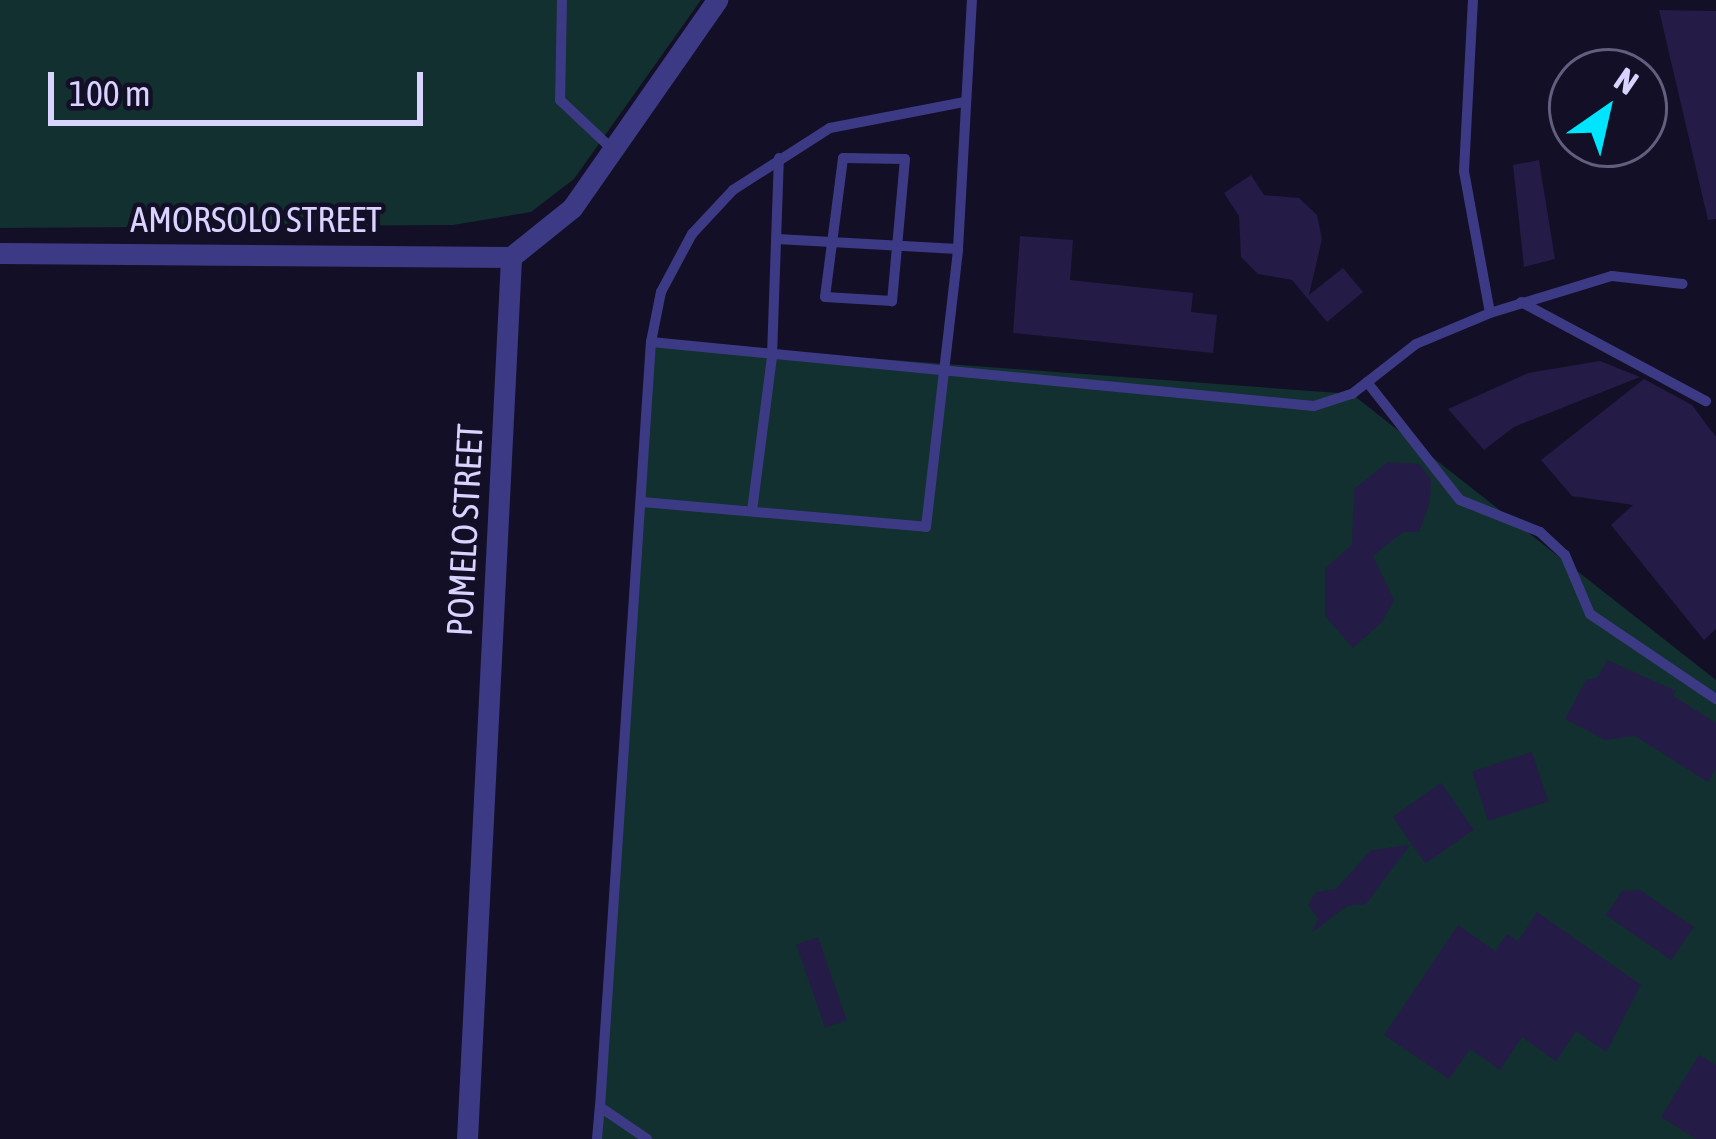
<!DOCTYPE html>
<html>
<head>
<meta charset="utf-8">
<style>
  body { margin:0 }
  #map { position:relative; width:1716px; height:1139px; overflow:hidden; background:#130f26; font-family:"Asap Condensed",sans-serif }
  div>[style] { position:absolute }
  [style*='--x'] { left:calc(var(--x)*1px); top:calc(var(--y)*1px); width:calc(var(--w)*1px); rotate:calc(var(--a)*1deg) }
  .green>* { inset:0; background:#12302f }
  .building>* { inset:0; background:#241b47; transform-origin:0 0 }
  .service>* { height:10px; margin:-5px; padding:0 5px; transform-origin:5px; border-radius:5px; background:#3d3a85 }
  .minor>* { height:21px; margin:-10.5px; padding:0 10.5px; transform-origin:10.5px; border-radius:10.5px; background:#3d3a85 }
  span { translate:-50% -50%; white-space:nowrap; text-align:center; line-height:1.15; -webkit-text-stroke:9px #130f26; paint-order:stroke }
  .street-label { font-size:36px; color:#d9d4ff }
  .north { position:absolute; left:1548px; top:48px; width:120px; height:120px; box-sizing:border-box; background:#130f26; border:3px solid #625e7d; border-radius:50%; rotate:34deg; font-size:33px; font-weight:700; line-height:48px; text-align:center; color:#d9d4ff }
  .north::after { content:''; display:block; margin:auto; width:42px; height:54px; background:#00e5ff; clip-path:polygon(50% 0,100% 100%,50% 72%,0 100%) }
  .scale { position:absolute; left:48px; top:72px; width:375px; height:54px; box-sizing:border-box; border:6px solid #d9d4ff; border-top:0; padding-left:15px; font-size:36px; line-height:42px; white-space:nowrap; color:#d9d4ff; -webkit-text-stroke:9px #130f26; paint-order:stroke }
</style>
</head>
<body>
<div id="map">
  <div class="green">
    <i style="clip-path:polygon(0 0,701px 0,574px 179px,531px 212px,453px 225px,0 228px)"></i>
    <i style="clip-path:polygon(651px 342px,1352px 394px,1716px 680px,1716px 1139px,596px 1139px)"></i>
  </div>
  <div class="building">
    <i style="clip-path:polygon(1659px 10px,1716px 11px,1716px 219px,1708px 220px)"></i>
    <i style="clip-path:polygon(1539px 160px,1555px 259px,1524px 267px,1513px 165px)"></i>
    <i style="clip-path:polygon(1251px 175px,1264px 195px,1299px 198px,1317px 215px,1322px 239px,1309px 295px,1343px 268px,1363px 292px,1327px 322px,1292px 280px,1258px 274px,1241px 257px,1239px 216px,1224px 193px)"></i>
    <i style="clip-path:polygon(1020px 236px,1073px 240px,1070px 280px,1193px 293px,1191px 312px,1217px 315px,1213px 353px,1013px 333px)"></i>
    <i style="clip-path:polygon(1600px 361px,1640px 377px,1514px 427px,1484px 450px,1448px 409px,1528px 373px)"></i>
    <i style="clip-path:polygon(1644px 379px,1692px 405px,1716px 437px,1716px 629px,1704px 640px,1611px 525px,1633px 505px,1572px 496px,1541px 460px)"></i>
    <i style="clip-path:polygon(1388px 462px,1419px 464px,1431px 479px,1430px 502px,1419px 532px,1403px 532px,1373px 556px,1394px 600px,1382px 622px,1353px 648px,1325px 616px,1325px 568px,1352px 545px,1354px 489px)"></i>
    <i style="clip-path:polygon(1607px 660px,1676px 691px,1673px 696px,1716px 723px,1716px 769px,1708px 782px,1635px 736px,1605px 740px,1565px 719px,1586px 680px,1598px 677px)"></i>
    <i style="left:1532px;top:752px;width:52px;height:63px;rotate:72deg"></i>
    <i style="left:1441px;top:783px;width:57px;height:59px;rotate:55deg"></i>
    <i style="clip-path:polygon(1410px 845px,1366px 904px,1347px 906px,1311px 933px,1318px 919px,1308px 905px,1316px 892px,1336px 889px,1371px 850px)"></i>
    <i style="clip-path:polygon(1640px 890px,1694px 927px,1671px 960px,1606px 915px,1622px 891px)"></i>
    <i style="clip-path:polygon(1537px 912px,1641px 985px,1606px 1052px,1576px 1031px,1556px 1061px,1522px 1037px,1500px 1070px,1470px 1049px,1449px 1079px,1384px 1035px,1458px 925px,1495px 951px,1507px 934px,1518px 941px)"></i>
    <i style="left:818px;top:937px;width:88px;height:23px;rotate:71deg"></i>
    <i style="clip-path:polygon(1699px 1055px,1716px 1065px,1716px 1139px,1696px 1139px,1661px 1117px)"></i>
  </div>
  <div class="service">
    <i style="--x:562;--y:0;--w:100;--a:91.1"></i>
    <i style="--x:560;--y:100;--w:70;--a:43.3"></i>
    <i style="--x:843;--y:158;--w:62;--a:0.9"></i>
    <i style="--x:905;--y:159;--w:143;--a:95.2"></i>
    <i style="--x:892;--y:301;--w:67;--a:-176.6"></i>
    <i style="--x:825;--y:297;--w:140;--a:-82.6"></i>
    <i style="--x:777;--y:239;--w:181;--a:3.2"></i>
    <i style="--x:1521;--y:302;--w:210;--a:28.2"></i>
    <i style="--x:1490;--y:313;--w:127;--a:-16.9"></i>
    <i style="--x:1612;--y:276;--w:71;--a:6.4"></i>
    <i style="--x:651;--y:342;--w:51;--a:-78.7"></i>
    <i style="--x:661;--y:292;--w:66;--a:-61.9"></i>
    <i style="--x:692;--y:234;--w:60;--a:-47"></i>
    <i style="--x:733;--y:190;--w:115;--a:-32.6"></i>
    <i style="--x:830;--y:128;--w:136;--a:-11"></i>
    <i style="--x:1367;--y:382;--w:150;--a:51.8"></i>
    <i style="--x:1460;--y:500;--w:86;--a:21.8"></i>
    <i style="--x:1540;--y:532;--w:34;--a:43"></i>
    <i style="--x:1565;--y:555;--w:64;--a:67"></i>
    <i style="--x:1590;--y:614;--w:152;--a:34"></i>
    <i style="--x:642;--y:502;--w:285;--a:5"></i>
    <i style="--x:926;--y:527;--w:280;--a:-83.4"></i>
    <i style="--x:958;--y:249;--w:249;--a:-86.8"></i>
    <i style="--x:752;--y:511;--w:156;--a:-82.6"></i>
    <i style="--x:772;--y:356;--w:198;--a:-88"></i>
    <i style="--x:597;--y:1139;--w:32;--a:-85"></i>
    <i style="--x:647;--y:1139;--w:57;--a:-145.8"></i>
    <i style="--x:600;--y:1107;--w:767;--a:-86.19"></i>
    <i style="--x:651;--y:342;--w:666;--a:5.51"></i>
    <i style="--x:1314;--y:406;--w:40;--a:-18"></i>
    <i style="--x:1352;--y:394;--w:81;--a:-38"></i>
    <i style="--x:1416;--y:344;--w:80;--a:-22.7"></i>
    <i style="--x:1490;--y:313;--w:144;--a:-100.4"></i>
    <i style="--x:1464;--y:171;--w:171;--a:-87"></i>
  </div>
  <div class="minor">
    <i style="--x:0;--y:253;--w:511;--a:0.45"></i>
    <i style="--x:511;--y:257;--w:78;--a:-38.8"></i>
    <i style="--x:572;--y:208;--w:254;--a:-55.1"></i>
    <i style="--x:467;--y:1139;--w:883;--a:-87.14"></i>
  </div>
  <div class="street-label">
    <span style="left:256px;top:220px">AMORSOLO STREET</span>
    <span style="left:465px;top:530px;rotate:-87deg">POMELO STREET</span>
  </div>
  <div class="north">N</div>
  <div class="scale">100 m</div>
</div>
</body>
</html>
